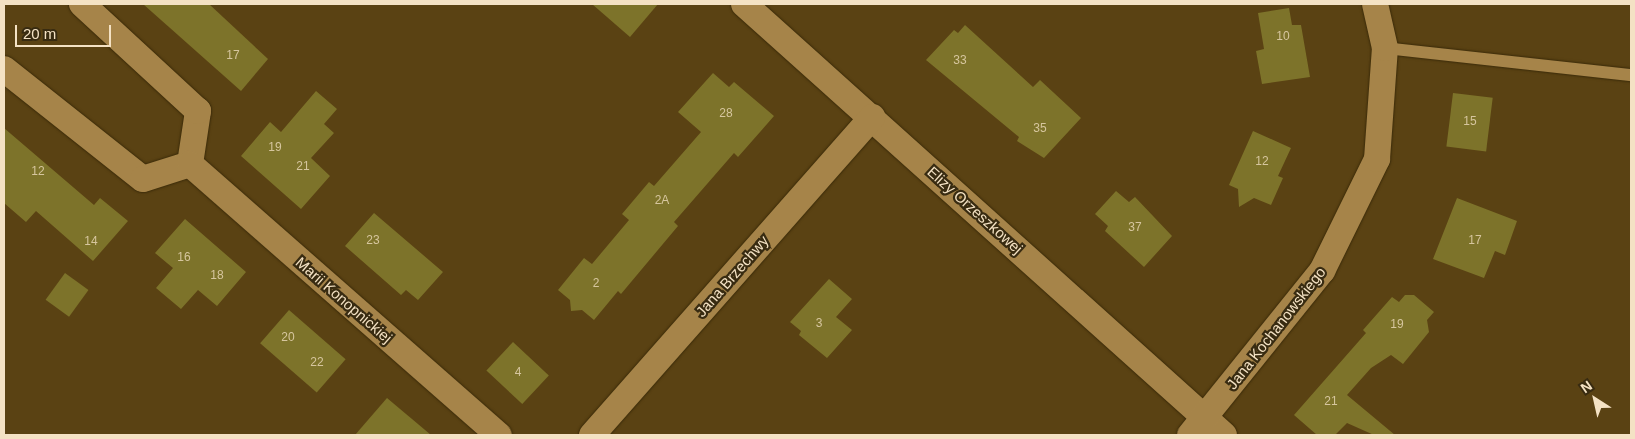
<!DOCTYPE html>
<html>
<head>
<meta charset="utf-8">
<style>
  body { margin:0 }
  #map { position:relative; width:1635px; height:439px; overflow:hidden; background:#5a4213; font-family:Arial,sans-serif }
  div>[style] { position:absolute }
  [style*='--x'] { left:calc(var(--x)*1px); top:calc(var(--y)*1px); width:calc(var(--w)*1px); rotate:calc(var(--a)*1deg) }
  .building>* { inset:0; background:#7d732a; transform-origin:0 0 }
  .roads { filter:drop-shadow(0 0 1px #3a2a09) drop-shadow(0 0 1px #3a2a09) }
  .lane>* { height:12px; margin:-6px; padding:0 6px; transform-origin:6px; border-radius:6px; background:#a68449 }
  .street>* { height:26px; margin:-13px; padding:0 13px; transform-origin:13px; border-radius:13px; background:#a68449 }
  span { translate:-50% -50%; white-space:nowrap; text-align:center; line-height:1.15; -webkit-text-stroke:4.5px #382b11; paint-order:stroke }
  .number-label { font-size:12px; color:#d6c69e }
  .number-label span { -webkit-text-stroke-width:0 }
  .street-label { font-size:15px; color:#f4e2c4 }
  .frame { position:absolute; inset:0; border:5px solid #f4e2c4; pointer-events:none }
  .north { position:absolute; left:1570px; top:374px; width:50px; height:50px; -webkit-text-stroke:4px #382b11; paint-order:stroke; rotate:325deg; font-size:14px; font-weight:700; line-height:20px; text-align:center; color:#f4e2c4 }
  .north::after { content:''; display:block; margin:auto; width:18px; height:22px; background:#f4e2c4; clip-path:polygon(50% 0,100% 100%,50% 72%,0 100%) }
  .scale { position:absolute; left:15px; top:25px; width:96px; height:22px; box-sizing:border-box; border:2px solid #f4e2c4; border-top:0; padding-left:6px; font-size:15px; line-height:18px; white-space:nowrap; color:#f4e2c4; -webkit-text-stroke:4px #382b11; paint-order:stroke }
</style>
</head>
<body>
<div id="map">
  <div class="building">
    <i style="clip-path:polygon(143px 4px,209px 4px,268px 59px,241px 91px)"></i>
    <i style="clip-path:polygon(592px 4px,658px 4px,630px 37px)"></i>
    <i style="clip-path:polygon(1289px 8px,1292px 25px,1301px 25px,1310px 77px,1262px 84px,1256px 51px,1264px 49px,1258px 13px)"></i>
    <i style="clip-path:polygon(965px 25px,1033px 87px,1040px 80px,1081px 118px,1044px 158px,1017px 141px,1019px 137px,926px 60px,954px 30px,958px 33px)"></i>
    <i style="clip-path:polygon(713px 73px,729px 87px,734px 82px,774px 116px,738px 157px,734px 153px,674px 222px,678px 226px,621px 294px,618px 291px,594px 320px,582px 310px,571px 311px,570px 300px,558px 290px,584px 258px,592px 264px,629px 220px,622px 214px,649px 182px,654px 186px,701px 132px,678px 112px)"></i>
    <i style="clip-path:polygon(316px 91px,337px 109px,324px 124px,334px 133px,311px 158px,330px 176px,301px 209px,241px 156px,270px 122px,281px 132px)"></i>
    <i style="left:1453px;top:93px;width:40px;height:54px;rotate:7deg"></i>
    <i style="clip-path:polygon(4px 128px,94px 205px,100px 198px,128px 221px,93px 261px,36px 211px,26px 222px,4px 203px)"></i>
    <i style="clip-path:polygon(1253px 131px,1291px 148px,1278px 176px,1283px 178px,1271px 205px,1254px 198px,1239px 207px,1238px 189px,1229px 185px)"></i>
    <i style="clip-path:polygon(1116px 191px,1129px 202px,1135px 197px,1172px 236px,1144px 267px,1105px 231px,1108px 226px,1095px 214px)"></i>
    <i style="clip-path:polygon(1457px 198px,1517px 221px,1505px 255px,1495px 251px,1484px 278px,1433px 259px)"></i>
    <i style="clip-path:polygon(374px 213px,443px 272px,418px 300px,406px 290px,401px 295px,345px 246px)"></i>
    <i style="clip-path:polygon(185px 219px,246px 272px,217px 306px,198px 290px,181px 309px,156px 288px,173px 268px,155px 253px)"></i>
    <i style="left:65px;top:273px;width:29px;height:33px;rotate:36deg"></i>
    <i style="clip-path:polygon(829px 279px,852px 299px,836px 317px,852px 330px,827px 358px,799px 335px,801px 331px,790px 322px)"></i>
    <i style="clip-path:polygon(1405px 295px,1414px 295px,1434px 312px,1427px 320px,1429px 332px,1403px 364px,1391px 355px,1371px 368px,1347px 395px,1395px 435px,1374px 435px,1347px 423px,1335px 435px,1317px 435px,1294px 415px,1366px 333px,1363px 330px,1392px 297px,1399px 302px)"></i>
    <i style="left:289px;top:310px;width:75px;height:44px;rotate:41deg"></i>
    <i style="left:513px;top:342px;width:49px;height:39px;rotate:43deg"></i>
    <i style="clip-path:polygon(387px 398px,431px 435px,355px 435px)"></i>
  </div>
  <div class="roads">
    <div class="lane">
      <i style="--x:1385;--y:48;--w:247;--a:6.3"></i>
    </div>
    <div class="street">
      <i style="--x:744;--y:4;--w:645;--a:41.92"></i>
      <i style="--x:4;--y:69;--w:177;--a:38.4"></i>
      <i style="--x:143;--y:179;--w:49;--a:-17.7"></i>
      <i style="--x:190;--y:164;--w:54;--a:-81.4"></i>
      <i style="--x:198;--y:111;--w:158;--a:-137.3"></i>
      <i style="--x:190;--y:164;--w:411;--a:41.3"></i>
      <i style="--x:592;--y:435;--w:424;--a:-48.6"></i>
      <i style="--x:1190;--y:435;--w:211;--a:-51.2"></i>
      <i style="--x:1322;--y:271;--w:125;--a:-63.8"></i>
      <i style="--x:1377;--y:159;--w:111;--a:-85.9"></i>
      <i style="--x:1385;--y:48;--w:45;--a:-102.8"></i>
    </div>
  </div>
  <div class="number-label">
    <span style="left:1283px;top:37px">10</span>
    <span style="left:233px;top:56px">17</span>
    <span style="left:960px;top:61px">33</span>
    <span style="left:726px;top:114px">28</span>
    <span style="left:1470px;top:122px">15</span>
    <span style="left:1040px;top:129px">35</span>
    <span style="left:275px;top:148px">19</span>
    <span style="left:1262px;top:162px">12</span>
    <span style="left:303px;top:167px">21</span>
    <span style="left:38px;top:172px">12</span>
    <span style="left:662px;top:201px">2A</span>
    <span style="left:1135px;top:228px">37</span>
    <span style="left:373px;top:241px">23</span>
    <span style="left:1475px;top:241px">17</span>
    <span style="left:91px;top:242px">14</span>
    <span style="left:184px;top:258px">16</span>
    <span style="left:217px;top:276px">18</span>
    <span style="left:596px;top:284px">2</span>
    <span style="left:819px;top:324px">3</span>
    <span style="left:1397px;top:325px">19</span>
    <span style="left:288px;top:338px">20</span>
    <span style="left:317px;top:363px">22</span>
    <span style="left:518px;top:373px">4</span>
    <span style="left:1331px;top:402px">21</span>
  </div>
  <div class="street-label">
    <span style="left:975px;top:210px;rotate:42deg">Elizy Orzeszkowej</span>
    <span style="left:732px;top:276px;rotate:-49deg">Jana Brzechwy</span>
    <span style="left:344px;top:300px;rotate:41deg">Marii Konopnickiej</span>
    <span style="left:1276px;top:328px;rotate:-52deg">Jana Kochanowskiego</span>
  </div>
  <div class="frame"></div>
  <div class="north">N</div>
  <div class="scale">20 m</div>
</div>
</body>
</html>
